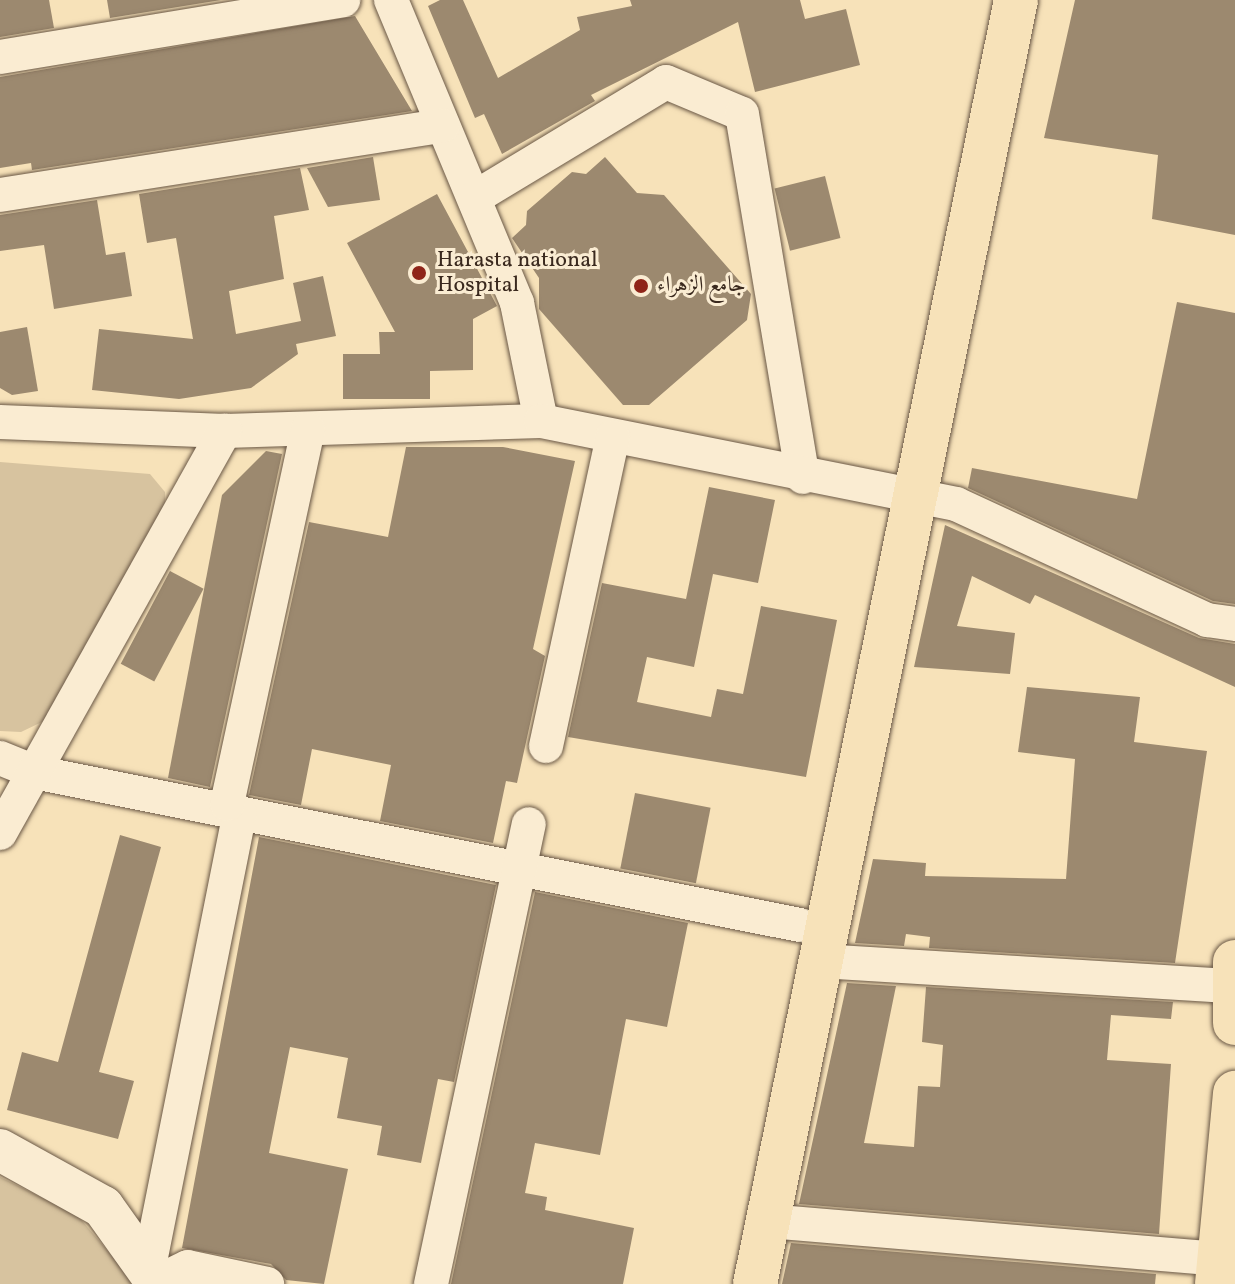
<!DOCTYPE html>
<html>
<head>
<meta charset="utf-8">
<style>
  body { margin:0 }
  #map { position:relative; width:1235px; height:1284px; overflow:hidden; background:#f7e2b9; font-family:Vollkorn,Amiri,serif }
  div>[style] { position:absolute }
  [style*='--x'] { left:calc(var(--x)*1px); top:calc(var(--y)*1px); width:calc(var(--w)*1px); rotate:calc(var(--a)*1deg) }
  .green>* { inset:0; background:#d7c39f }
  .building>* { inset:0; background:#9c896f; transform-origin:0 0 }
  .roads { filter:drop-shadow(0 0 2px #695745) drop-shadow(0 0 2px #695745) }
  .minor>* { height:34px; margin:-17px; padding:0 17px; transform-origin:17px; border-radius:17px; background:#faecd2 }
  .tertiary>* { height:42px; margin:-21px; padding:0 21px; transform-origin:21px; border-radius:21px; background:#faecd2 }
  .primary>* { height:44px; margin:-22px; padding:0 22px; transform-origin:22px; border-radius:22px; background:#f7e2b9 }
  .dots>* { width:22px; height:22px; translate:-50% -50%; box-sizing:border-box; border:4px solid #faecd2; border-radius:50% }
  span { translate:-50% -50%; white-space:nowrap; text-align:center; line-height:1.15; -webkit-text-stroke:6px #faecd2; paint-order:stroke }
  .poi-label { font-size:22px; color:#3a291e }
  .left { translate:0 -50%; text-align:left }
</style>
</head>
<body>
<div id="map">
  <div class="green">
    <i style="clip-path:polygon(0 462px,150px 474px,165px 492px,165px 509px,46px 720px,21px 732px,0 731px)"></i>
    <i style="clip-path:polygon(0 1177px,77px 1215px,136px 1284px,0 1284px)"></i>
  </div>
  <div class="building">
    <i style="clip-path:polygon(0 0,49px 0,54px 28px,0 37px)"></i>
    <i style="clip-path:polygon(107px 0,221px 0,110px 18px)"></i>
    <i style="clip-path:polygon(440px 0,463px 0,498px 78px,580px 30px,577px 17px,632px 6px,630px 0,800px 0,805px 19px,846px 9px,860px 65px,755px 92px,738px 22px,591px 95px,595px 101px,502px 154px,484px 114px,475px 118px,428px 6px)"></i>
    <i style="clip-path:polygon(1075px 0,1235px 0,1235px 235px,1152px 219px,1158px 155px,1044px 138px)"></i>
    <i style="clip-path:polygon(355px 16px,412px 111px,32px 170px,31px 163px,0 168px,0 77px)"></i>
    <i style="clip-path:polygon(373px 157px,380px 200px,328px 207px,307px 168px)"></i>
    <i style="clip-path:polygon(605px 157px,637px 193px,664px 195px,751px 294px,747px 320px,649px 405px,623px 405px,539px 309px,539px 278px,512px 238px,526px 225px,527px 211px,572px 172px,586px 174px)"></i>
    <i style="clip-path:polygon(300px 168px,309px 210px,274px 216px,284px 279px,229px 291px,236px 334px,301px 321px,293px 283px,323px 276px,336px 336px,296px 344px,298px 354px,251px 388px,179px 399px,92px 390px,99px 329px,193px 339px,176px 238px,147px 243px,139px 194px)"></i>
    <i style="left:825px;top:176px;width:64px;height:52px;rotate:76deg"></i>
    <i style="clip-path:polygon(437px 194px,497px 306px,473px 319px,473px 370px,430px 371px,430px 399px,343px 399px,343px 354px,380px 354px,379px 332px,395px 332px,347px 243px)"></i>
    <i style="clip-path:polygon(97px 200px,106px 255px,125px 252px,132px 296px,54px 309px,44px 245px,0 251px,0 215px)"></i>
    <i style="clip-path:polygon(1177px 302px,1235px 313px,1235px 604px,1213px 601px,968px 488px,972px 468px,1137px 499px)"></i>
    <i style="clip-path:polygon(27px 327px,38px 391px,12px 395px,0 388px,0 332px)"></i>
    <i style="clip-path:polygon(406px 447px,503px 447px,575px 461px,533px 649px,545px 656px,517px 783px,506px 781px,493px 843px,380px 821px,391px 765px,312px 749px,301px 805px,249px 795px,309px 522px,388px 537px)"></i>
    <i style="clip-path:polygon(266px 451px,282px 454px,210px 787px,168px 778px,222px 495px)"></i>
    <i style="clip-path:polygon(709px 487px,775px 500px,758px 583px,713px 574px,694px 667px,647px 657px,637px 702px,711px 717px,717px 689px,743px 694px,761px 606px,837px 620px,806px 777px,568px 737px,602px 583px,686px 599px)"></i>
    <i style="clip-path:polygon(945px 525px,1199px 638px,1235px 644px,1235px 687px,1035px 595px,1030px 604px,972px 576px,957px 626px,1015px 633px,1010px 674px,914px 667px)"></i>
    <i style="left:170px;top:571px;width:38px;height:105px;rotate:28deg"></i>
    <i style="clip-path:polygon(1027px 687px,1140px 697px,1134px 742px,1207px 751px,1175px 963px,929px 948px,930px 937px,906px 934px,904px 946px,855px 943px,873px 859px,926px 863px,925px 876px,1066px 879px,1075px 759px,1018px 752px)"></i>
    <i style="left:635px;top:793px;width:77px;height:77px;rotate:11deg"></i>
    <i style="clip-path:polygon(120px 835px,161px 847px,99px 1072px,134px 1081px,118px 1139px,7px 1110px,22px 1052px,58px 1062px)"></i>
    <i style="clip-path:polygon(259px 837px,496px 885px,454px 1082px,438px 1079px,421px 1163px,377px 1155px,382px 1126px,337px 1118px,348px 1058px,290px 1047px,269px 1153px,348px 1169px,324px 1284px,286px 1280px,271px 1264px,182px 1248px)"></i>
    <i style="clip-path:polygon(535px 892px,688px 923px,667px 1027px,626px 1019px,600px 1155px,535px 1143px,525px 1193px,547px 1197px,545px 1210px,634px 1228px,623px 1284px,451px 1284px)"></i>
    <i style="clip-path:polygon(847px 983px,896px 986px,864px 1143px,914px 1147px,918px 1086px,940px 1087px,943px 1045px,922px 1042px,926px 987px,1173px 1002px,1171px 1019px,1111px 1015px,1107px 1060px,1171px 1064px,1159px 1234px,799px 1204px)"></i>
    <i style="clip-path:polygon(791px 1243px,1156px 1274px,1155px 1284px,782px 1284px)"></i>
  </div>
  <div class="roads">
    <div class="minor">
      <i style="--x:391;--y:0;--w:328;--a:67.4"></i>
      <i style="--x:517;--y:303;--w:120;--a:78.5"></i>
      <i style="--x:0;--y:57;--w:348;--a:-9.4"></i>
      <i style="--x:0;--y:195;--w:448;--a:-8.9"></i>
      <i style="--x:474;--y:198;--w:224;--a:-31.1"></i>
      <i style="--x:666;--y:82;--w:82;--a:22.8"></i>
      <i style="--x:742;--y:114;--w:368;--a:80.5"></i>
      <i style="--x:0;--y:422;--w:225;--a:2.3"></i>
      <i style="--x:225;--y:431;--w:316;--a:-1.8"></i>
      <i style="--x:541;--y:421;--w:423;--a:11.3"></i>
      <i style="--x:956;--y:504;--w:277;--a:24.8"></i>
      <i style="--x:1207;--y:620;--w:28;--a:8"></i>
      <i style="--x:546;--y:746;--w:316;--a:-77.8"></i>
      <i style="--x:0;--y:758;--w:37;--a:22"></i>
      <i style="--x:34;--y:772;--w:781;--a:11.3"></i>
      <i style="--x:0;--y:833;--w:461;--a:-60.8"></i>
      <i style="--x:821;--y:961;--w:412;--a:3.5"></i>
      <i style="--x:768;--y:1221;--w:453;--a:4.8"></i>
      <i style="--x:149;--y:1267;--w:463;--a:-78.7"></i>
      <i style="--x:240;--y:813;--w:16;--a:-145"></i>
      <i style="--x:227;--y:804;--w:383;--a:-77.8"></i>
      <i style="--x:157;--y:1282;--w:34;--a:-26"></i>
      <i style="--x:188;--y:1267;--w:81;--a:12.1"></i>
      <i style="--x:431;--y:1284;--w:470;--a:-78"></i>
    </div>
    <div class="tertiary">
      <i style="--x:0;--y:1150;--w:118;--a:29"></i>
      <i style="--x:103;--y:1207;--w:95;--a:54.5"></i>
    </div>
    <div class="primary">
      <i style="--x:1235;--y:962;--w:61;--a:90"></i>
      <i style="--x:755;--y:1284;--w:1310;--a:-78.51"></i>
      <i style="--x:1217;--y:1284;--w:192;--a:-84.6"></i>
    </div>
  </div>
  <div class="dots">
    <i style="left:419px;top:273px;background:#8f2418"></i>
    <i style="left:641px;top:286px;background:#8f2418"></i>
  </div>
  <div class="poi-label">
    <span class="left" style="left:437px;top:273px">Harasta national<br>Hospital</span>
    <span class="left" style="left:657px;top:286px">جامع الزهراء</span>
  </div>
</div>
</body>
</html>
